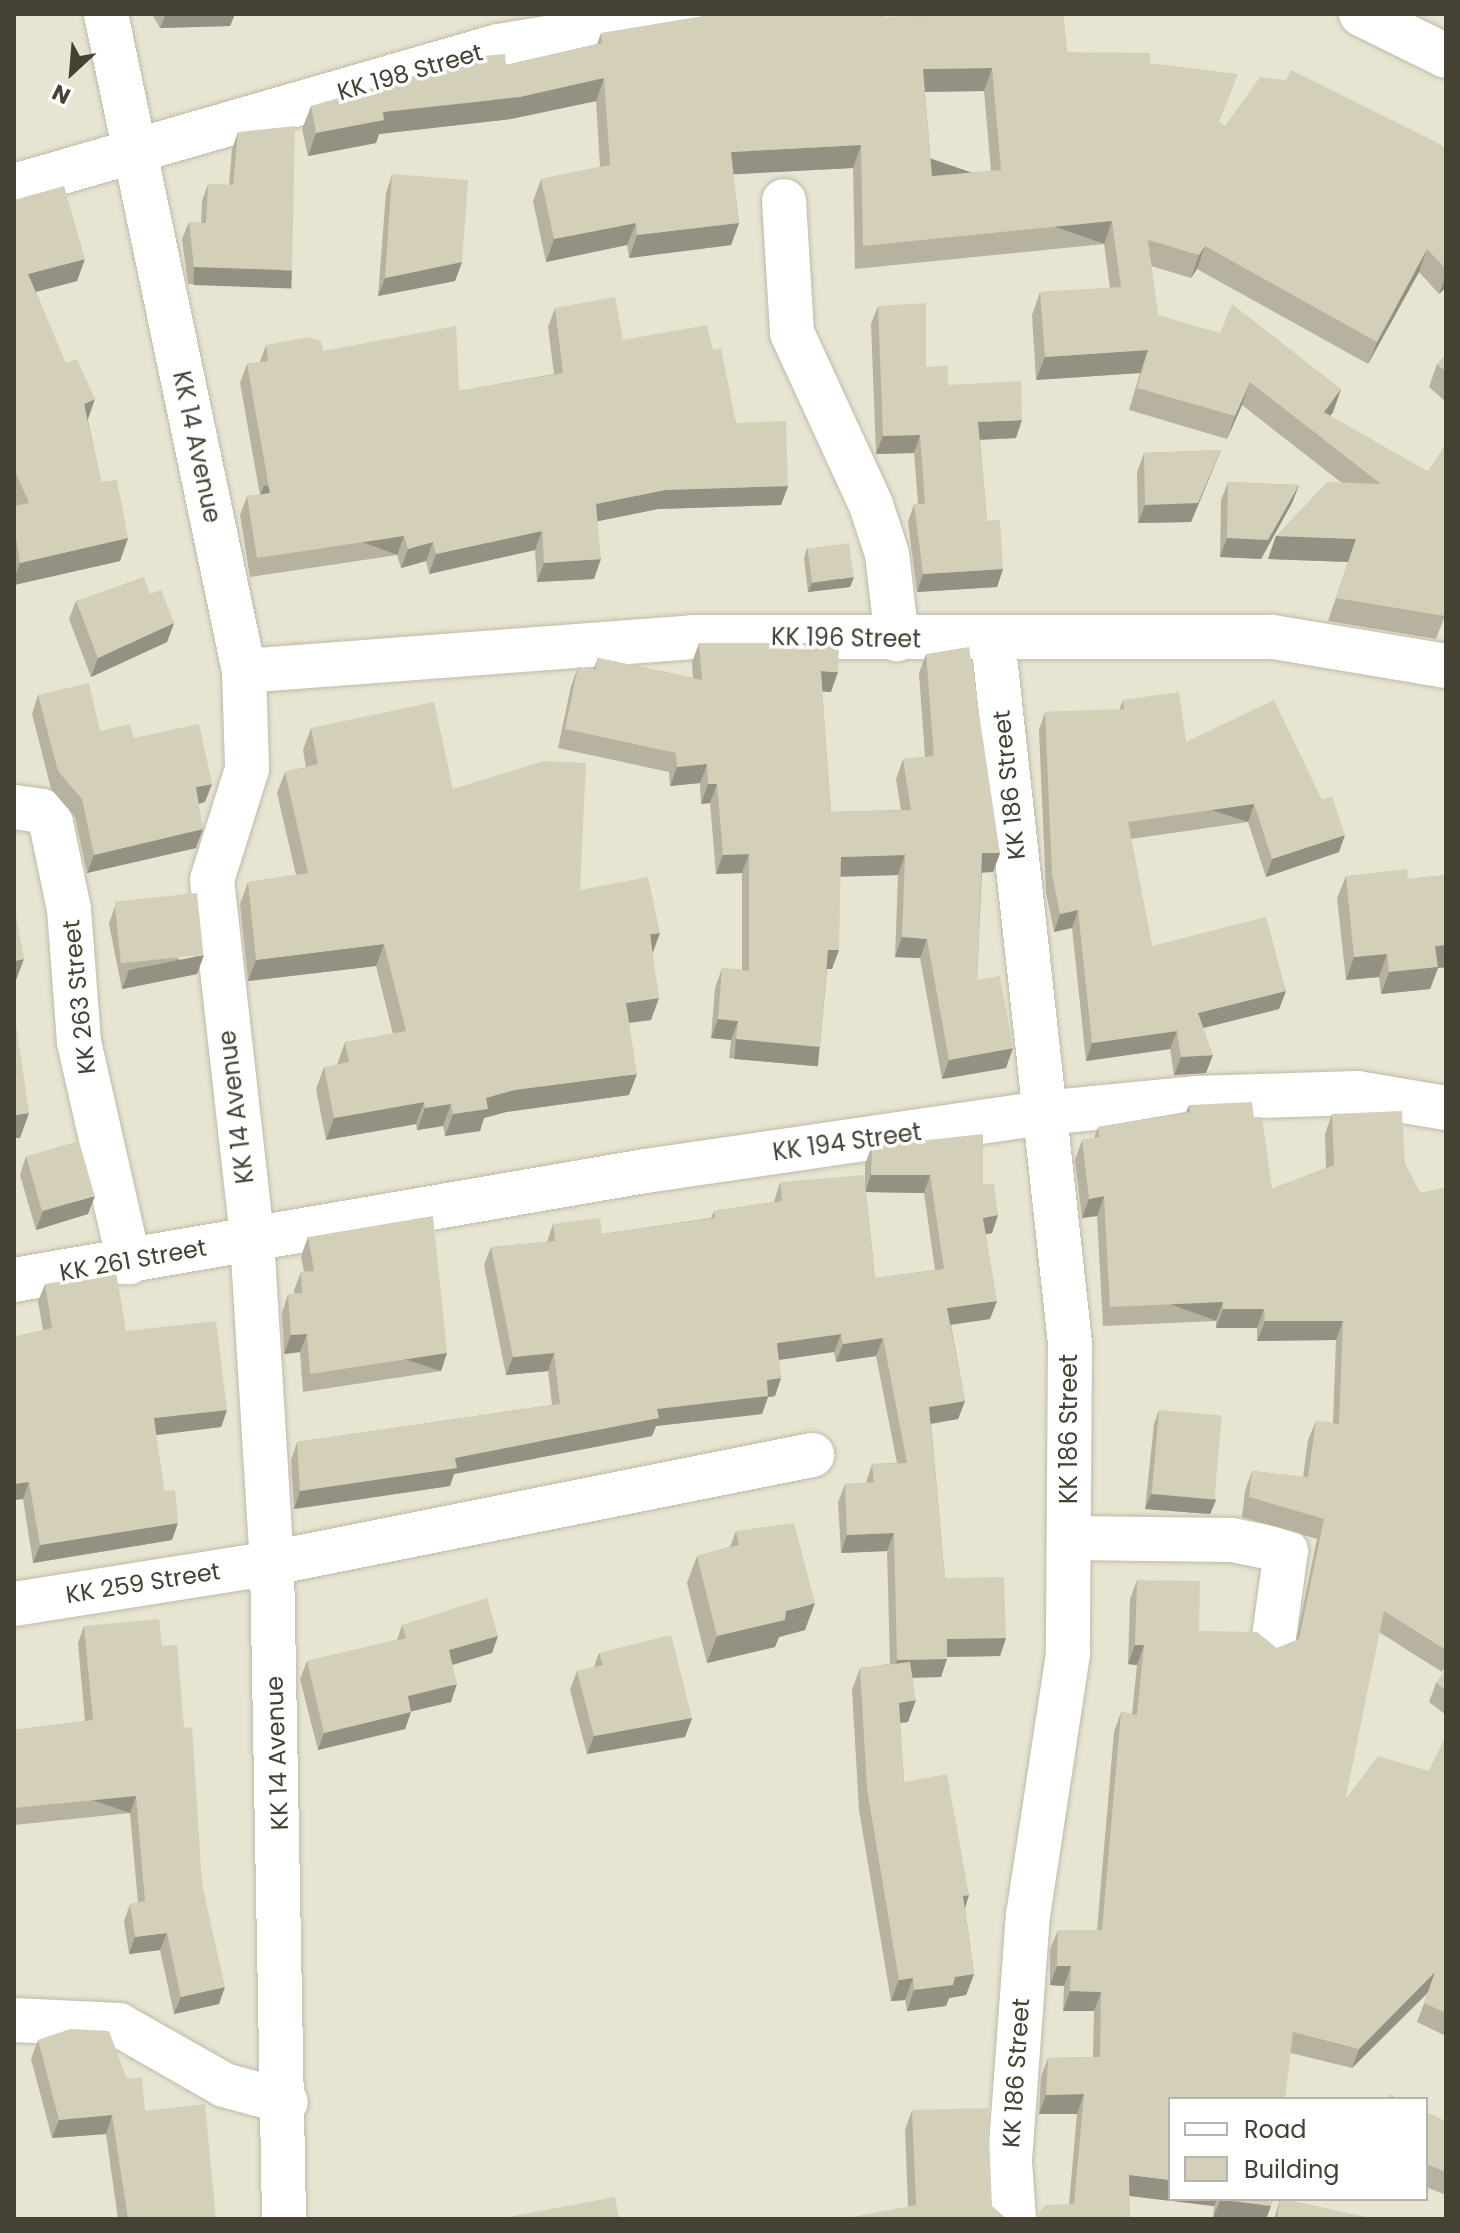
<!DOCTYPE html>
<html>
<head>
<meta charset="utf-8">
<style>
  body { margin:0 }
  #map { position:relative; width:1460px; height:2233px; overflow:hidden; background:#f3f1e4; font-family:Poppins,sans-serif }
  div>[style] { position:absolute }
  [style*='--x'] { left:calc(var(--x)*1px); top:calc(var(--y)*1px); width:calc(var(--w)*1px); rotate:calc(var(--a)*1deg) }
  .residential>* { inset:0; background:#e7e4d2 }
  .roads { filter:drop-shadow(0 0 2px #bebba6) drop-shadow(0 0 2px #bebba6) }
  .minor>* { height:44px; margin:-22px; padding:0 22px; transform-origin:22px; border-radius:22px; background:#fff }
  .wall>* { inset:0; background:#b6b29f }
  .shaded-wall>* { inset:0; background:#949182; transform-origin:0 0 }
  .building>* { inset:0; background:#d4cfb9; transform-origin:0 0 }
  span { translate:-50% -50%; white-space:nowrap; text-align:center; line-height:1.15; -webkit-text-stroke:7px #fff; paint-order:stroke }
  .street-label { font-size:24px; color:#454234 }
  .frame { position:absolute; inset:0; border:16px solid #454234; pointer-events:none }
  .legend { position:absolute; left:1168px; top:2097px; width:260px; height:104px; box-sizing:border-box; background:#fff; border:2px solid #b5b3ae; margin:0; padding:10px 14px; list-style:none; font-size:24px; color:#454234 }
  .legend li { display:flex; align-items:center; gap:16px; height:40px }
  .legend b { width:40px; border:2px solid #b5b3ae }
  .north { position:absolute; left:32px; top:32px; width:80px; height:80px; -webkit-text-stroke:6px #fff; paint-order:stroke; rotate:206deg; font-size:22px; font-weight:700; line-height:32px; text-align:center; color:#454234 }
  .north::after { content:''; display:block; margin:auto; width:28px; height:36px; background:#454234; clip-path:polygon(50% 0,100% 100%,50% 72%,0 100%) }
</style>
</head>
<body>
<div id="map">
  <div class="residential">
    <i style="clip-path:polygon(evenodd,14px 14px,1446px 14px,1446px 2219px,14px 2219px,14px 14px,1170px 2099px,1426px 2099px,1426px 2199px,1170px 2199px,1170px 2099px)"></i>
  </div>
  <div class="roads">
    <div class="minor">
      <i style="--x:106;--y:14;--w:671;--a:78.14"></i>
      <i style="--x:244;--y:671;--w:98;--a:88.2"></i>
      <i style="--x:247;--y:769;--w:116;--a:107.5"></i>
      <i style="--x:212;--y:880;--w:361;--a:83.6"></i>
      <i style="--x:252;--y:1239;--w:325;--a:86.5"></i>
      <i style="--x:272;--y:1563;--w:656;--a:88.95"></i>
      <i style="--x:1361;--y:14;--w:95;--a:26.3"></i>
      <i style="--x:14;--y:186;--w:504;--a:-16.13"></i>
      <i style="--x:498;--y:46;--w:196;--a:-9.4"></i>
      <i style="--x:784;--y:201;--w:132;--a:86.5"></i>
      <i style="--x:792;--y:333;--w:189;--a:65.3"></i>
      <i style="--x:871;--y:505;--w:52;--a:71.9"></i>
      <i style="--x:887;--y:554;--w:86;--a:83.3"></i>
      <i style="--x:993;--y:639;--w:708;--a:83.76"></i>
      <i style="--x:1070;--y:1343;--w:311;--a:90.4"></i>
      <i style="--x:1068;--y:1654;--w:263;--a:98.7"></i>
      <i style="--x:1028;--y:1914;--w:249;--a:94.2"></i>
      <i style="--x:1010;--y:2162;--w:57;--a:86"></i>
      <i style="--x:244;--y:671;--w:449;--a:-4.3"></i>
      <i style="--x:692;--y:637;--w:581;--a:0"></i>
      <i style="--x:1273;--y:637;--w:175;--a:9.5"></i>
      <i style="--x:14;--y:807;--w:28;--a:8"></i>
      <i style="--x:42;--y:811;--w:15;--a:53"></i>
      <i style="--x:51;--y:823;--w:88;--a:78.2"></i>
      <i style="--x:69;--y:909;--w:133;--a:85.7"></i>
      <i style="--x:79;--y:1042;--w:226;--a:77.2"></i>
      <i style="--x:14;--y:1280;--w:640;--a:-9.8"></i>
      <i style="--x:645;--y:1171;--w:402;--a:-8.3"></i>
      <i style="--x:1043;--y:1113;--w:153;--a:-5.6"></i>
      <i style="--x:1195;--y:1098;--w:162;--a:-1.8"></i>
      <i style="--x:1357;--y:1093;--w:90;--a:9.6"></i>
      <i style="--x:1069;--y:1538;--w:163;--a:0.7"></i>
      <i style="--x:1232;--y:1540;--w:55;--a:11.5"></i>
      <i style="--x:1286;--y:1551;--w:93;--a:98"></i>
      <i style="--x:14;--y:1604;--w:261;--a:-9"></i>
      <i style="--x:272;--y:1563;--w:551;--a:-11.31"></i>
      <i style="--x:14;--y:2020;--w:105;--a:2.7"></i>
      <i style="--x:119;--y:2025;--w:121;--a:29.7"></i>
      <i style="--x:224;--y:2085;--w:64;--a:15.3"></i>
    </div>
  </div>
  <div class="wall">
    <i style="clip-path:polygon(152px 14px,235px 14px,230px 26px,160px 28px)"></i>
    <i style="clip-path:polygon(evenodd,975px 14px,1063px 14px,1067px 52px,1150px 63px,1220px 123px,1225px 126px,1446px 150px,1446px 287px,1439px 294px,1419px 272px,1368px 364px,1197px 269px,1191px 278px,1151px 266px,1158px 315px,1341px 389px,1333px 412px,1330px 416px,1428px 472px,1446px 444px,1446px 620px,1444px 618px,1436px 639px,1328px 621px,1348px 562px,1268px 559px,1276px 536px,1342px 483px,1242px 405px,1227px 439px,1129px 410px,1140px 373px,1036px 380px,1032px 315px,1040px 292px,1110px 288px,1104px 244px,855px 269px,853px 168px,733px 174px,739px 223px,731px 245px,629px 258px,627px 245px,546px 262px,533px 201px,541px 179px,600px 167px,596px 101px,511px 119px,379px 134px,376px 143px,308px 156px,302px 129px,311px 106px,506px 65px,597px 44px,601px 33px,885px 17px,975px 15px,975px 14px,984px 91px,991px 171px,932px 176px,925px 92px,984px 91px)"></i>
    <i style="clip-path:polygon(238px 132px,286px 287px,188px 284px,182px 239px,189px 222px,201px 223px,202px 201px,208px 184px,229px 185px,232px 149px)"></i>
    <i style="clip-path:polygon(392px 174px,462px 262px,455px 281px,378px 296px,386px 193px)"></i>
    <i style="clip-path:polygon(14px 200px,77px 281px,36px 292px,88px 420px,101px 482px,128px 538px,120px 561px,14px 585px)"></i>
    <i style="clip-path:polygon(878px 306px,926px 367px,1016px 438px,980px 440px,987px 521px,1003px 569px,997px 587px,917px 592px,908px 522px,914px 504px,918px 504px,914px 453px,876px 454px,871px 324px)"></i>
    <i style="clip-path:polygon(555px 308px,623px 340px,713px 350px,736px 423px,788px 486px,781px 505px,658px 509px,598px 521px,594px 579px,537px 582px,535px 550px,429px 574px,426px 561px,401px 568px,397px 555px,250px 577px,240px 515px,247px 496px,260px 495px,240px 383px,247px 364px,260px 362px,266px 345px,323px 351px,459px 391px,554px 374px,548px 327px)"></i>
    <i style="clip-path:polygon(1446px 355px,1446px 402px,1429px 387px,1437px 364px)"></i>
    <i style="clip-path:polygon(1221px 450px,1191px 522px,1138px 523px,1137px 472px,1144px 453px)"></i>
    <i style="clip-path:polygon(1228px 482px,1299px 485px,1292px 503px,1261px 559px,1220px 557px,1221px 500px)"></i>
    <i style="clip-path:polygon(807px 548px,850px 587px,808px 592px,804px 558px)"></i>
    <i style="clip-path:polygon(150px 594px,174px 623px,167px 642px,91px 677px,69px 619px,76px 601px)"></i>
    <i style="clip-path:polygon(699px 643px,831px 692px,822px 691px,831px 812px,901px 810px,896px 779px,903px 759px,925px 757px,919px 673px,926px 654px,1000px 853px,993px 872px,982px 872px,977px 980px,1006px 1068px,942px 1079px,920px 958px,895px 957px,898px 875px,840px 876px,832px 969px,827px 969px,820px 1047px,813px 1066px,729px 1058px,731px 1040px,711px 1038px,715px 988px,722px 968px,742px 970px,742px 873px,716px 874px,710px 803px,701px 804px,700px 783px,670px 786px,669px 772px,558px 748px,571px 686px,578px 667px,593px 670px,598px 658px,693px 678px,692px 662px)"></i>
    <i style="clip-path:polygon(38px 695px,100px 731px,134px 738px,205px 802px,199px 804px,196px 848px,87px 873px,75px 817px,51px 789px,32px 714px)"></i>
    <i style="clip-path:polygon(1123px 700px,1186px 742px,1339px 852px,1266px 877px,1248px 822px,1131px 839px,1152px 946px,1286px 991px,1279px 1009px,1203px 1028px,1206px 1073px,1174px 1075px,1170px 1049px,1086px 1061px,1072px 928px,1054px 932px,1046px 892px,1039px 730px,1045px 712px,1119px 710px)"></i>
    <i style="clip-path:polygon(311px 728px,453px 789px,580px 890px,653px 952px,651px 1020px,629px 1023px,629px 1095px,506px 1112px,484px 1118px,480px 1131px,445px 1136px,443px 1126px,417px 1130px,416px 1124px,326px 1140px,316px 1089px,324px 1067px,337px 1065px,345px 1042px,393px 1034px,376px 966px,248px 981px,240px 904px,248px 882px,296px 875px,277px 793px,285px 772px,306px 767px,303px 750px)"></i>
    <i style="clip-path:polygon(1446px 875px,1446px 967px,1438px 968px,1430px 989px,1381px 994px,1379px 977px,1346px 980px,1337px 898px,1346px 876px,1408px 879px)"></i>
    <i style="clip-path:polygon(115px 906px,197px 974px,122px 989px,109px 924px)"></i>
    <i style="clip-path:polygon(1189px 1105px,1254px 1117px,1272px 1189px,1326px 1168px,1325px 1134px,1332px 1114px,1405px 1164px,1420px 1193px,1446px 1188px,1446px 1665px,1442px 1672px,1379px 1632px,1345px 1800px,1429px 1771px,1446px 1736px,1446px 2036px,1417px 2022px,1428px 1993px,1352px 2068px,1291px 2053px,1170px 2199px,1272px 2199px,1271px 2206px,1266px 2219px,1213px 2219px,1214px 2206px,1129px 2196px,1130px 2219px,1069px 2204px,1077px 2114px,1039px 2114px,1041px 2077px,1048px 2058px,1093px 2057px,1094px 2011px,1063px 2011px,1064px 1986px,1050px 1985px,1050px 1949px,1058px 1930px,1097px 1930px,1114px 1732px,1121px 1712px,1132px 1714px,1137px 1665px,1128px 1664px,1130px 1599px,1137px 1580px,1199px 1631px,1277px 1648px,1296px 1641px,1317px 1539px,1242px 1517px,1245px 1491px,1252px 1471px,1303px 1477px,1308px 1440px,1316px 1421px,1333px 1423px,1336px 1340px,1257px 1341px,1257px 1328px,1216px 1328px,1216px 1321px,1103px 1326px,1097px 1216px,1082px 1218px,1075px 1160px,1082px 1140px,1094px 1138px,1098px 1127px,1186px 1112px)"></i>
    <i style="clip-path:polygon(evenodd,872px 1146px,983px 1185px,998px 1215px,992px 1233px,986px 1234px,990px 1319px,951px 1325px,965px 1401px,958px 1419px,931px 1424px,945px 1578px,1006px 1638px,1000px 1656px,947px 1657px,941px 1677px,913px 1678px,908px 1722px,900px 1723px,904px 1782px,969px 1895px,965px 1908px,974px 1974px,966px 1995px,949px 1998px,946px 2006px,907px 2011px,905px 2000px,891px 2001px,859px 1810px,852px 1690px,860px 1668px,890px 1664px,887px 1551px,841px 1553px,838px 1502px,845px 1484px,866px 1483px,872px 1464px,897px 1463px,876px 1356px,836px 1362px,834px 1352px,779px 1360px,781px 1378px,775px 1396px,768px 1397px,762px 1414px,656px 1426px,652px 1436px,454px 1474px,450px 1486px,294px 1509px,291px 1460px,297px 1442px,552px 1405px,548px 1371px,506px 1375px,484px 1265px,491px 1247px,547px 1242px,553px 1224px,602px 1234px,711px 1218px,714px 1211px,774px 1202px,780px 1182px,865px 1187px,865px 1164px,872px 1146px,866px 1192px,924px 1193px,935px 1270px,875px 1278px,866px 1192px)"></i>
    <i style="clip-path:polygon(26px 1156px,88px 1214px,36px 1230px,20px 1175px)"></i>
    <i style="clip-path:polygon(308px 1237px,441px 1371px,303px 1392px,300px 1352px,284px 1354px,282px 1313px,288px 1294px,294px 1294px,294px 1290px,301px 1272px,304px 1272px,301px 1256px)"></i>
    <i style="clip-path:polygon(45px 1284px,126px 1331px,227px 1410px,221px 1427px,156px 1435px,164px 1491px,172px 1540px,33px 1563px,23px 1499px,14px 1500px,14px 1337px,43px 1330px,38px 1301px)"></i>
    <i style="clip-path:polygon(1159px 1410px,1216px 1500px,1210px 1514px,1145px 1509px,1154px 1424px)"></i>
    <i style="clip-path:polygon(736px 1531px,805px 1630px,779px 1637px,775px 1647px,707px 1663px,687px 1583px,697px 1556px,730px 1547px)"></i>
    <i style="clip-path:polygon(402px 1625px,498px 1636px,492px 1653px,452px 1665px,451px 1702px,411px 1711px,405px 1729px,318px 1750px,300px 1679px,307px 1661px,397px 1640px)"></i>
    <i style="clip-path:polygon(84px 1626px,162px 1646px,184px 1728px,202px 1884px,219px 2004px,174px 2014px,160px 1950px,129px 1954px,124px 1921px,130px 1904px,138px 1903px,130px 1813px,14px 1825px,14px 1730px,85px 1721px,78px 1643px)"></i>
    <i style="clip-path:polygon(599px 1653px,692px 1718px,685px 1737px,587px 1754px,570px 1690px,577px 1671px,594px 1667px)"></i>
    <i style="clip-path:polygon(1446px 1670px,1446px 1715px,1429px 1702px,1436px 1683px)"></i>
    <i style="clip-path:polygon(38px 2040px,127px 2079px,145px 2111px,216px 2219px,118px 2219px,106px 2134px,52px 2138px,31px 2059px)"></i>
    <i style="clip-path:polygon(912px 2110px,992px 2206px,908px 2206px,905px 2130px)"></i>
    <i style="clip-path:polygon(1426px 2112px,1446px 2122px,1446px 2195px,1426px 2187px)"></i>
    <i style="clip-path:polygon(1280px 2199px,1374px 2219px,1274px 2219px)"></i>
  </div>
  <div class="shaded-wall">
    <i style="clip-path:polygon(166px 14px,235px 14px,230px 26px,160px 28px)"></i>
    <i style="clip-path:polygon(992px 68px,984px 91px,915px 92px,923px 69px)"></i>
    <i style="clip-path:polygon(604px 78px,596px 101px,511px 119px,379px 134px,376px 143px,308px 156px,316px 133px,383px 112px)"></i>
    <i style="clip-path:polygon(861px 145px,853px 168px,722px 175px,731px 152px)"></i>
    <i style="left:1112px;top:221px;width:24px;height:250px;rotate:109deg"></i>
    <i style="clip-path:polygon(636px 223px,627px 245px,546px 262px,554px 239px)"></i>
    <i style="clip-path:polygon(739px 223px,731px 245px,629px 258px,637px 235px)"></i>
    <i style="clip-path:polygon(1205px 246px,1197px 269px,1191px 278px,1199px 255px)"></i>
    <i style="clip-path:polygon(1427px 249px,1419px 272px,1368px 364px,1377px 342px)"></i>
    <i style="clip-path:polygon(85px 259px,77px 281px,20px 296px,28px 274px)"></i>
    <i style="clip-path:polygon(462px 262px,455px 281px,378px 296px,385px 278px)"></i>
    <i style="left:194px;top:267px;width:98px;height:18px;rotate:2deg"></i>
    <i style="clip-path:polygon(1446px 275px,1446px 287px,1439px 294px)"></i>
    <i style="clip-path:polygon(1148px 350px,1140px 373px,1036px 380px,1045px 357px)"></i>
    <i style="clip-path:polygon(1250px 382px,1242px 405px,1227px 439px,1235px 416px)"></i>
    <i style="clip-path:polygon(1341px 389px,1333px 412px,1316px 435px,1324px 412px)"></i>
    <i style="clip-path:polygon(95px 399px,87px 422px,84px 404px)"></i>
    <i style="clip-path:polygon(1022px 420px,1016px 438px,972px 440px,978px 422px)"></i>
    <i style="clip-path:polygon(920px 435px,914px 453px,876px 454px,883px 436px)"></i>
    <i style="clip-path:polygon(1221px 450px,1191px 522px,1138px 523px,1145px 505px)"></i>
    <i style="clip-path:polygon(1299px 485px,1292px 503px,1261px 559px,1220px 557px,1227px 538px)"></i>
    <i style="clip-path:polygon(788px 486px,781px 505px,658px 509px,589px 523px,596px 504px,665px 490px)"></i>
    <i style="clip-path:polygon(542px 531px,535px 550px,429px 574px,436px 554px)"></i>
    <i style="left:404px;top:536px;width:20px;height:149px;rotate:110deg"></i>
    <i style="clip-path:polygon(1276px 536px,1356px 539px,1348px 562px,1268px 559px)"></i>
    <i style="clip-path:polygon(128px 538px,120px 561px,14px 585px,14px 579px,20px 563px)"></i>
    <i style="clip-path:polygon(433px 542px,426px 561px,401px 568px,408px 549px)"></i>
    <i style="clip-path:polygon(601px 559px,594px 579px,537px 582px,544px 563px)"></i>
    <i style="clip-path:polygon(1003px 569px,997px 587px,917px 592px,923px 574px)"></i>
    <i style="clip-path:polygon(854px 577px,850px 587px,808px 592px,812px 583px)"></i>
    <i style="clip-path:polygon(174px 623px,167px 642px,91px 677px,98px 658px)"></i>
    <i style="clip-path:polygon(821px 671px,838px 672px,831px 692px,814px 691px)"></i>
    <i style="clip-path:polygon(707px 764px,700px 783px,670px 786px,677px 767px)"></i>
    <i style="clip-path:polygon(212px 784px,205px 802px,189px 806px,196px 787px)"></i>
    <i style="clip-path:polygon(708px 784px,717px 784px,710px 803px,701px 804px)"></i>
    <i style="left:1254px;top:804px;width:19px;height:127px;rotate:108deg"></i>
    <i style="clip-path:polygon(203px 829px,196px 848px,87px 873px,94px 855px)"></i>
    <i style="clip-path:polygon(1345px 835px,1339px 852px,1266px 877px,1272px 859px)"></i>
    <i style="clip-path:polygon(982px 853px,1000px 853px,993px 872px,975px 873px)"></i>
    <i style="clip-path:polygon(749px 854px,742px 873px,716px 874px,723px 855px)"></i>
    <i style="clip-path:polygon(905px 855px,898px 875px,834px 877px,841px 857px)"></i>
    <i style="clip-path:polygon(1078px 910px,1072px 928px,1054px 932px,1060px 914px)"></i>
    <i style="clip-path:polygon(660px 933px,652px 955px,650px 934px)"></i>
    <i style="clip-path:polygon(902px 937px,927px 939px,920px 958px,895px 957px)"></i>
    <i style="clip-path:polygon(384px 944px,376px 966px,248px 981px,256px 960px)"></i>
    <i style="clip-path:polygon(1446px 945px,1446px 967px,1438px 968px,1430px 989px,1381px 994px,1389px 972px,1435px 946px)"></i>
    <i style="clip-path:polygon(828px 950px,839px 950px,832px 969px,821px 969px)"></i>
    <i style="clip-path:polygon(1387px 954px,1379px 977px,1346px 980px,1354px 957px)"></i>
    <i style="clip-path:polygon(204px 955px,197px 974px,122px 989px,129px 970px)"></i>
    <i style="clip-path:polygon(24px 959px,15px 983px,14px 983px,14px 961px)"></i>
    <i style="clip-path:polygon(1286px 991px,1279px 1009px,1191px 1031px,1198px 1013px)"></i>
    <i style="clip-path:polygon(659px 998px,651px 1020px,618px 1024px,626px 1003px)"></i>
    <i style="clip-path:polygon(718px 1019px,738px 1021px,731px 1040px,711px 1038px)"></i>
    <i style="clip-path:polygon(1177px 1031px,1170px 1049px,1086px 1061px,1092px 1043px)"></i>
    <i style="left:736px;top:1039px;width:84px;height:20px;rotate:5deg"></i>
    <i style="clip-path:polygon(1013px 1048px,1006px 1068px,942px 1079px,949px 1060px)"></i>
    <i style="clip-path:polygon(1213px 1055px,1206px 1073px,1174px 1075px,1181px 1057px)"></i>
    <i style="clip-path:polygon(637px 1074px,629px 1095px,506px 1112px,484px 1118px,480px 1131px,445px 1136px,453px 1114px,486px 1098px,514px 1090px)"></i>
    <i style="clip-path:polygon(424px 1102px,416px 1124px,326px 1140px,334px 1118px)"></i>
    <i style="clip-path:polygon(451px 1104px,443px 1126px,417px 1130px,425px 1108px)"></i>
    <i style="clip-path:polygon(29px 1113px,20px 1138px,14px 1138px,14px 1115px)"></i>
    <i style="clip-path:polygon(871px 1175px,930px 1175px,924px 1193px,865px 1192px)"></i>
    <i style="clip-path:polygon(95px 1196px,88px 1214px,36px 1230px,43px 1211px)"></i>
    <i style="clip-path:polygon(1104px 1196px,1097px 1216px,1082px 1218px,1089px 1199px)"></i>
    <i style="clip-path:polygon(998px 1215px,992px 1233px,977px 1236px,983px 1218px)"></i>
    <i style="clip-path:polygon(997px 1301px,990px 1319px,941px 1326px,947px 1308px)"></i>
    <i style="left:1223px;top:1302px;width:20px;height:113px;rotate:110deg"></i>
    <i style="clip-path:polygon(1223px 1309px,1264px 1309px,1257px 1328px,1216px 1328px)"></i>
    <i style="clip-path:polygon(1265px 1321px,1343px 1321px,1336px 1340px,1257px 1341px)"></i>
    <i style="clip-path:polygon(307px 1334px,300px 1352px,284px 1354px,291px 1335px)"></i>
    <i style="clip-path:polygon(841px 1334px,834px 1352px,770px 1361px,777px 1343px)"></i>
    <i style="clip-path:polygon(883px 1338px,876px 1356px,836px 1362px,843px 1344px)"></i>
    <i style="left:447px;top:1353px;width:19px;height:139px;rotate:108deg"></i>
    <i style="clip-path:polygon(554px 1353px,548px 1371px,506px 1375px,513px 1357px)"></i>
    <i style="clip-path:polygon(781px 1378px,775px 1396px,768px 1397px,762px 1414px,656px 1426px,652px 1436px,454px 1474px,450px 1486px,294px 1509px,300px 1491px,455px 1458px,657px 1409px,767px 1380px)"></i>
    <i style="clip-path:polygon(965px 1401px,958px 1419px,922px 1425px,929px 1407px)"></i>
    <i style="clip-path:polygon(227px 1410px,221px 1427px,148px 1436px,154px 1418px)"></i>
    <i style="clip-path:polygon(29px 1482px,23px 1499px,14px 1500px,14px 1484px)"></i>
    <i style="clip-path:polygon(1151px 1494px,1216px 1500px,1210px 1514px,1145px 1509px)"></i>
    <i style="clip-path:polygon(178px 1523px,172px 1540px,33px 1563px,40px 1545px)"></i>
    <i style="clip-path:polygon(894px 1533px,887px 1551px,841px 1553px,847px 1535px)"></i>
    <i style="clip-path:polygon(815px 1603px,805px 1630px,779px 1637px,775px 1647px,707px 1663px,717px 1636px,786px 1611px)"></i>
    <i style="clip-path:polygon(498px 1636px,492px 1653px,442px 1668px,449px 1650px)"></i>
    <i style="clip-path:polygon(1006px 1638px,1000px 1656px,941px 1657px,947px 1639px)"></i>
    <i style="clip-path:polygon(1135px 1645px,1144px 1645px,1137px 1665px,1128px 1664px)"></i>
    <i style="clip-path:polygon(947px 1659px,941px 1677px,891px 1678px,897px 1660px)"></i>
    <i style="clip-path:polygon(457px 1684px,451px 1702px,401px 1714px,408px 1696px)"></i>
    <i style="clip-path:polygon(916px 1700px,908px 1722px,891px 1724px,899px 1703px)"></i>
    <i style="clip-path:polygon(411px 1712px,405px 1729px,318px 1750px,324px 1733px)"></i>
    <i style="clip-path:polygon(692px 1718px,685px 1737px,587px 1754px,594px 1736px)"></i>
    <i style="left:136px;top:1796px;width:18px;height:123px;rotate:109deg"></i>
    <i style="clip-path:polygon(969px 1895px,962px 1917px,963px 1896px)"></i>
    <i style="clip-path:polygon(167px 1933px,160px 1950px,129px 1954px,135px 1937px)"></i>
    <i style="clip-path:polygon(1057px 1966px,1071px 1966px,1064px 1986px,1050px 1985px)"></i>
    <i style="clip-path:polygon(1435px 1972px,1428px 1992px,1352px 2068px,1359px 2049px)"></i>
    <i style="clip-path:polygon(974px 1974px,966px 1995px,949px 1998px,946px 2006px,907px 2011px,914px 1990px,955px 1977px)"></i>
    <i style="clip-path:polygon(913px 1978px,905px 2000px,891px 2001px,899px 1980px)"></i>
    <i style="clip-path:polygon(225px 1987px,219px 2004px,174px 2014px,181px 1997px)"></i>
    <i style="clip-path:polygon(1070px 1991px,1101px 1992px,1094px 2011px,1063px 2011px)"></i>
    <i style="clip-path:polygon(1084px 2094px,1077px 2114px,1039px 2114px,1046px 2095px)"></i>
    <i style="clip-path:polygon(112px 2115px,106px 2134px,52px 2138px,59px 2120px)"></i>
    <i style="clip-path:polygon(1129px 2175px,1170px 2180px,1170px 2199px,1217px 2199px,1214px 2206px,1122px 2195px)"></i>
    <i style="clip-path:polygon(1220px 2200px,1271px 2206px,1266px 2219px,1213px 2219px)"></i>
  </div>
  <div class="building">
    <i style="clip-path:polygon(evenodd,705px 14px,885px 14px,885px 17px,986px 15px,986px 14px,1063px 14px,1067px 52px,1150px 53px,1150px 63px,1238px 74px,1219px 122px,1225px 126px,1260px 77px,1286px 80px,1291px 70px,1440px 144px,1446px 150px,1446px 269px,1427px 249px,1377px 342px,1205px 246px,1199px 255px,1148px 240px,1158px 315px,1220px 333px,1232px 304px,1341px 389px,1324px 412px,1428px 472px,1446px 444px,1446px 613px,1445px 616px,1336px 598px,1356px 539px,1276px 536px,1327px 482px,1381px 484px,1250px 382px,1235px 416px,1137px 388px,1148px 350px,1045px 357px,1040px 292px,1121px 287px,1112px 221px,863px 246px,861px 145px,731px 152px,739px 223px,637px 235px,636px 223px,554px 239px,541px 179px,610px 165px,604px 78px,520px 97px,383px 112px,384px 120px,316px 133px,311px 106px,482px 56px,505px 54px,506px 65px,602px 43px,601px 33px,703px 16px,705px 14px,992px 68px,1001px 170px,932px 176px,923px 69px,992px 68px)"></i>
    <i style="clip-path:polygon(295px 126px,292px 270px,194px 267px,189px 222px,206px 223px,208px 184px,233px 185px,238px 132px)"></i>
    <i style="clip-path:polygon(392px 174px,468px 180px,462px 262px,385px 278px)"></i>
    <i style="clip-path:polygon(64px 186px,85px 259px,28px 274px,66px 363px,77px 359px,95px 399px,84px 404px,101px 482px,117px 480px,128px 538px,20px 563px,16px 538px,14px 538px,14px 506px,29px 503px,14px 469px,14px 200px)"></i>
    <i style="clip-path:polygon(615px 297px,623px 340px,707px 325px,713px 350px,721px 348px,736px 423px,786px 421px,788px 486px,665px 490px,596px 504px,601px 559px,544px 563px,542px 531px,436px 554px,433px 542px,408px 549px,404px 536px,257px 558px,247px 496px,270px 493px,247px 364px,268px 361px,266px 345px,309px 337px,321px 341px,323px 351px,456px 326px,459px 391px,563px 373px,555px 308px)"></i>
    <i style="clip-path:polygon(926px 303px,926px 367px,948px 366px,948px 385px,1021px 381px,1022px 420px,978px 422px,987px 521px,1000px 520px,1003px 569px,923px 574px,914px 504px,925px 504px,920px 435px,883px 436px,878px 306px)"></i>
    <i style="clip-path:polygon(1446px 355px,1446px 372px,1437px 364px)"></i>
    <i style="clip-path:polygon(1221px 450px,1198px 503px,1145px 505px,1144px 453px)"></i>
    <i style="clip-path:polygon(1228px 482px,1299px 485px,1268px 540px,1227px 538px)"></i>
    <i style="left:849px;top:543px;width:34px;height:42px;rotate:82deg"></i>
    <i style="clip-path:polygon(144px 577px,150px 594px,161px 590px,174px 623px,98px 658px,76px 601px)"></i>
    <i style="clip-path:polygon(699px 643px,839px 643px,838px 672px,821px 671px,831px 812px,911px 810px,903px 759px,934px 756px,926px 654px,969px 647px,1000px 853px,982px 853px,977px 980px,1000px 976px,1013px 1048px,949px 1060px,927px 939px,902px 937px,905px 855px,841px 857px,839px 950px,828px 950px,820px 1047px,736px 1039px,738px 1021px,718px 1019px,722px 968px,749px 971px,749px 854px,723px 855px,717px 784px,708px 784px,707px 764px,677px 767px,676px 753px,565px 729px,578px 667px,595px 670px,598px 658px,702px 680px)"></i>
    <i style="clip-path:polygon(89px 683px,100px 731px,130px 724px,134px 738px,199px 724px,212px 784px,196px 787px,203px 829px,94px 855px,82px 799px,58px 771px,38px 695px)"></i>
    <i style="clip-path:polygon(1179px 692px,1186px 742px,1274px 700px,1322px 800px,1332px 796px,1345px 835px,1272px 859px,1254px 804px,1128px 822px,1152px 946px,1266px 917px,1286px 991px,1198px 1013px,1213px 1055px,1181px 1057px,1177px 1031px,1092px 1043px,1078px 910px,1060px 914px,1052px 874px,1045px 712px,1124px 709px,1123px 700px)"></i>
    <i style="clip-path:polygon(434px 702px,453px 789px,544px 761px,586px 763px,580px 890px,648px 877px,660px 933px,650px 934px,659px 998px,626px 1003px,637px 1074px,514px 1090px,486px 1098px,488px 1109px,453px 1114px,451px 1104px,425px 1108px,424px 1102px,334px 1118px,324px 1067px,349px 1062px,345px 1042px,406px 1031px,384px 944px,256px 960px,248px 882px,308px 873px,285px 772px,318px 764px,311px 728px)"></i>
    <i style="clip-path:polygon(1407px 869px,1408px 879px,1446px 875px,1446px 945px,1435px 946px,1438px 967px,1389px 972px,1387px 954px,1354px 957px,1346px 876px)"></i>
    <i style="left:197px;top:893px;width:62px;height:83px;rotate:84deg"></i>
    <i style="clip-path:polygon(14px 904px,24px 959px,14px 961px)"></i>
    <i style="clip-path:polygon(14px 1011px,29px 1113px,14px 1115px)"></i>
    <i style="clip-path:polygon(1252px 1102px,1254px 1117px,1262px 1117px,1272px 1189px,1334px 1165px,1332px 1114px,1402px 1111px,1405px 1164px,1420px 1193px,1446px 1188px,1446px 1650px,1384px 1611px,1345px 1800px,1378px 1756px,1429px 1771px,1446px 1736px,1446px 2013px,1424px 2003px,1435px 1972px,1359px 2049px,1293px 2032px,1285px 2099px,1170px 2099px,1170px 2180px,1129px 2175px,1130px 2219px,1035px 2219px,1045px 2205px,1074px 2204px,1084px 2094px,1046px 2095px,1048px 2058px,1100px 2057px,1101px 1992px,1070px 1991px,1071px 1966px,1057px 1966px,1058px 1930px,1102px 1930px,1121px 1712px,1137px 1715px,1144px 1645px,1135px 1645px,1137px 1580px,1200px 1581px,1199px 1631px,1257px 1632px,1277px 1648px,1299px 1639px,1324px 1519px,1249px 1497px,1252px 1471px,1308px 1477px,1316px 1421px,1339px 1424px,1343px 1321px,1265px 1321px,1264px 1309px,1223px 1309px,1223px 1302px,1110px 1307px,1104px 1196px,1089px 1199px,1082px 1140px,1099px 1137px,1098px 1127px,1190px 1112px,1189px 1105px)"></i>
    <i style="clip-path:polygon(983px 1134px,983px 1185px,994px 1183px,998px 1215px,983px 1218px,997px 1301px,947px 1308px,965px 1401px,929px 1407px,945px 1578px,1004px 1577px,1006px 1638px,947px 1639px,947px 1659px,897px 1660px,894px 1533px,847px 1535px,845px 1484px,874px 1482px,872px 1464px,907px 1463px,883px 1338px,843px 1344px,841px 1334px,777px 1343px,781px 1378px,767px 1380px,768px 1396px,657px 1409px,659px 1418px,455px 1458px,457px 1468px,300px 1491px,297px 1442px,560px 1404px,554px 1353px,513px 1357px,491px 1247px,555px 1241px,553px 1224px,600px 1218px,602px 1234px,715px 1218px,714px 1211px,782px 1201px,780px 1182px,864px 1175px,875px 1278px,944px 1269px,930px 1175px,871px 1175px,872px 1146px)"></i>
    <i style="left:79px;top:1141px;width:57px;height:55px;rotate:74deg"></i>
    <i style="clip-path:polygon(433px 1216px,447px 1353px,310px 1374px,307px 1334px,291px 1335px,288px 1294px,302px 1293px,301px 1272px,314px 1271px,308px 1237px)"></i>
    <i style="clip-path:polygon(116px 1272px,126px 1331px,216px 1321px,227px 1410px,154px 1418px,164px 1491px,175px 1490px,178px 1523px,40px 1545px,29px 1482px,14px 1484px,14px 1337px,52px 1328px,45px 1284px)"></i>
    <i style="left:1159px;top:1410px;width:63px;height:84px;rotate:5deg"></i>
    <i style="clip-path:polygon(794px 1523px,815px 1603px,786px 1611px,785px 1620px,717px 1636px,697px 1556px,739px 1545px,736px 1531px)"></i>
    <i style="clip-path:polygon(487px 1598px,498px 1636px,449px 1650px,457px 1684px,408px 1696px,411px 1712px,324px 1733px,307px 1661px,406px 1638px,402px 1625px)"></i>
    <i style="clip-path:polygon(159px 1619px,162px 1646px,177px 1645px,184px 1728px,192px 1727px,202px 1884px,225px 1987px,181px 1997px,167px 1933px,135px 1937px,130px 1904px,145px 1901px,136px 1796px,14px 1808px,14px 1730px,93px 1720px,84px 1626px)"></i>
    <i style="clip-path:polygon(671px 1635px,692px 1718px,594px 1736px,577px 1671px,603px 1665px,599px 1653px)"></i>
    <i style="clip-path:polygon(910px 1662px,916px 1700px,899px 1703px,904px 1782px,947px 1774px,969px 1895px,963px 1896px,974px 1974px,955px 1977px,953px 1985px,914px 1990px,913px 1978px,899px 1980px,867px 1789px,860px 1668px)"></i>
    <i style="clip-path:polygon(1446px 1670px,1446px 1690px,1436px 1683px)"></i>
    <i style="clip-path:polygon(70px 2029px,109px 2031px,127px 2079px,142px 2077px,145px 2111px,205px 2104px,216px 2219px,143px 2219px,142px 2218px,128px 2219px,112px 2115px,59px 2120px,38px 2040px)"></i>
    <i style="clip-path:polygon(1389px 2094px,1399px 2099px,1387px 2099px)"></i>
    <i style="clip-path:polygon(988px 2108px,992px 2206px,1007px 2219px,841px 2219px,916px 2205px,912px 2110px)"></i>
    <i style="clip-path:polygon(1426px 2112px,1446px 2122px,1446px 2172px,1426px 2164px)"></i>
    <i style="clip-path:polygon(615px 2197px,619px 2219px,498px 2219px)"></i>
    <i style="clip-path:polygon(1220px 2199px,1272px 2199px,1271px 2206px)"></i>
    <i style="clip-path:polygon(1280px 2199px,1284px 2199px,1374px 2219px,1277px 2219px)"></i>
  </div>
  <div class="street-label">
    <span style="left:410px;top:72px;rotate:-16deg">KK 198 Street</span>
    <span style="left:197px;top:447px;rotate:78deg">KK 14 Avenue</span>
    <span style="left:846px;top:638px;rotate:1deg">KK 196 Street</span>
    <span style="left:1009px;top:785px;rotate:-96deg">KK 186 Street</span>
    <span style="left:79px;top:997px;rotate:-96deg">KK 263 Street</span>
    <span style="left:236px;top:1107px;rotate:-97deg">KK 14 Avenue</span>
    <span style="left:847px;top:1142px;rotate:-8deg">KK 194 Street</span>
    <span style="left:133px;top:1260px;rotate:-10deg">KK 261 Street</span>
    <span style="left:1069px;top:1429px;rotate:-90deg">KK 186 Street</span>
    <span style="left:143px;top:1583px;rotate:-9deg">KK 259 Street</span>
    <span style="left:277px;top:1753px;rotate:-92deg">KK 14 Avenue</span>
    <span style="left:1016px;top:2073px;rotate:-86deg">KK 186 Street</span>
  </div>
  <div class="frame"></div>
  <ul class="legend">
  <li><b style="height:10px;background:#fff"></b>Road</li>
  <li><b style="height:22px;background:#d4cfb9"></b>Building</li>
  </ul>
  <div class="north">N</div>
</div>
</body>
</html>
